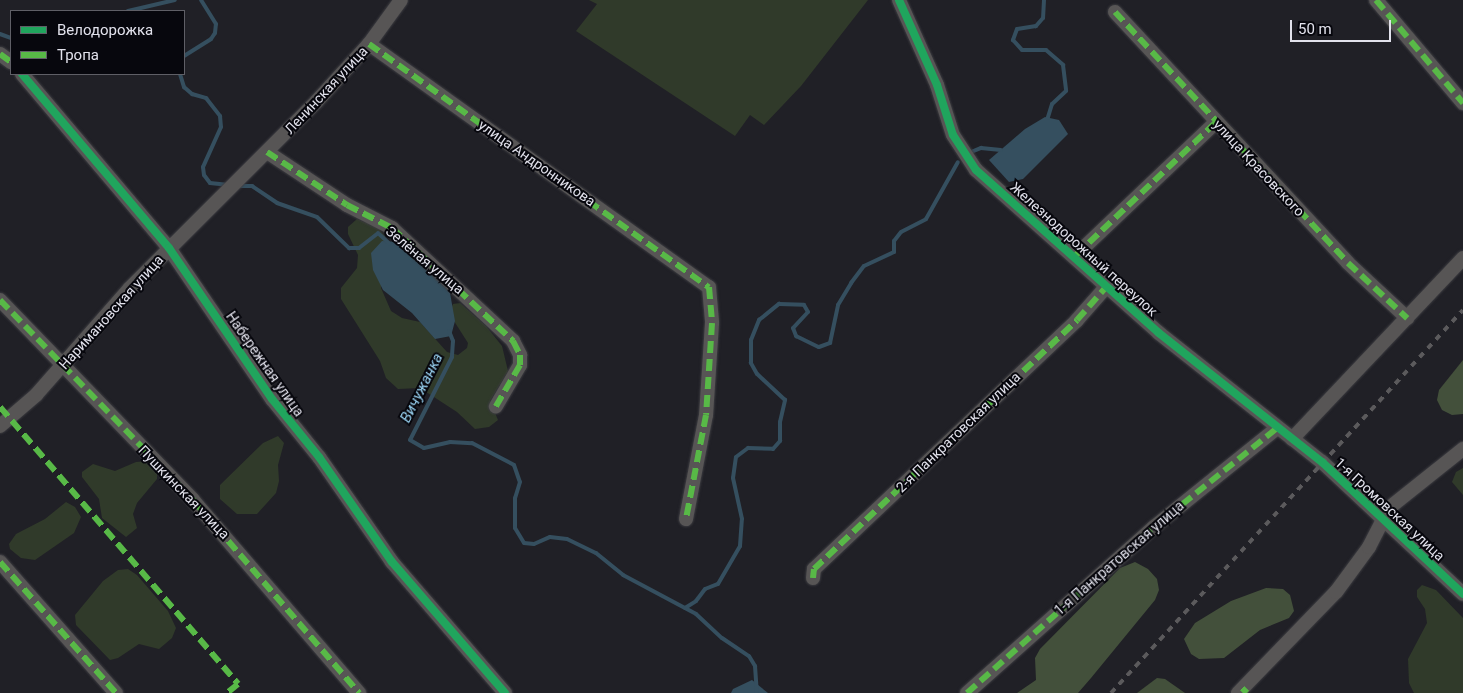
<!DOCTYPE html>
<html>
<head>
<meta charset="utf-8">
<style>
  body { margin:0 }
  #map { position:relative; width:1463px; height:693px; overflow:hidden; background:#202026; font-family:Roboto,sans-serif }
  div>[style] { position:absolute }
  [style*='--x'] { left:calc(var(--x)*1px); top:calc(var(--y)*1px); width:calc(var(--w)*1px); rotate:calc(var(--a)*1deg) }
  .green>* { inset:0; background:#303a2a }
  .forest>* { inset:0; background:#43503b }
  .water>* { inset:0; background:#354f5f }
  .stream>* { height:4px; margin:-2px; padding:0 2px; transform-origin:2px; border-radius:2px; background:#354f5f }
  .roads { filter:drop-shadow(0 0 1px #3c3c41) drop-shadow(0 0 1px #3c3c41) }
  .street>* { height:14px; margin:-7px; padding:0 7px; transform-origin:7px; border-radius:7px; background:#575555 }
  .rail>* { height:4px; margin-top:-2px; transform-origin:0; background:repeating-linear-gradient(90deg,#5b5a5c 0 6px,transparent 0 12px) }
  .quiet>* { height:6px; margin-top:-3px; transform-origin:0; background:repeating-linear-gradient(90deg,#58b947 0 12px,transparent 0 18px) }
  .cycleway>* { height:8px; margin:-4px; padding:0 4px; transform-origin:4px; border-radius:4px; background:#20a55d }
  span { translate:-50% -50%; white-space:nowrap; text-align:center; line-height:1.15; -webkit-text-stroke:4px #07070d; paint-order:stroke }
  .street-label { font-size:14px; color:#e2e2ec }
  .water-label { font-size:15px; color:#9bd5f5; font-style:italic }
  .legend { position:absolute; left:10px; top:10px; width:175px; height:65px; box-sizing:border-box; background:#07070d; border:1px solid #5f5f66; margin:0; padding:6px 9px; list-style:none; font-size:15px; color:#e2e2ec }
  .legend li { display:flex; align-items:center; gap:10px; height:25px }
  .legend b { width:25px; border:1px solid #5f5f66 }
  .scale { position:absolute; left:1290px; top:20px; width:101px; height:22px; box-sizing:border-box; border:2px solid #e2e2ec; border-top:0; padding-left:6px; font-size:15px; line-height:18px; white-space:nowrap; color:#e2e2ec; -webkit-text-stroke:4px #07070d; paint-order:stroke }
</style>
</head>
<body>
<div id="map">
  <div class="green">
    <i style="clip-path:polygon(589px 0,868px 0,801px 86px,764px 125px,750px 115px,735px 136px,576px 31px,597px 4px)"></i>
    <i style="clip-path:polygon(357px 219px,377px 227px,385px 236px,381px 288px,391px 311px,402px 318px,420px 322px,447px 352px,458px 355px,467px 348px,468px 343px,454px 321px,451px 309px,453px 304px,460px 303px,486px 326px,502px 346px,508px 371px,490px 401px,498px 420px,489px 427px,475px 429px,457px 412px,420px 388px,398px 389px,386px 378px,380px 361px,341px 299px,341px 288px,357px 268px,358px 255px,348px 234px,348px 227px)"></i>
    <i style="clip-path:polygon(278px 436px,284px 443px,278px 465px,279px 481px,276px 493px,257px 514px,237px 514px,220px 499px,220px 485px,263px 443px)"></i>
    <i style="clip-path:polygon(149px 461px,157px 468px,157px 479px,137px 503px,133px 514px,137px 528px,126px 537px,102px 518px,99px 499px,82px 477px,82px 472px,93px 464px,115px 471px,136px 462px)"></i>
    <i style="clip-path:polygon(1463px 468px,1463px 495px,1452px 482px,1456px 472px)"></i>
    <i style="clip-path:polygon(66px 502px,75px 507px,81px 517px,74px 533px,35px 560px,21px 558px,10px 549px,9px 544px,16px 534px,45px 519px)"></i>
    <i style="clip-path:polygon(128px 569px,137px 575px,168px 611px,176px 628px,172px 638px,159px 649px,139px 644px,118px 658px,110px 660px,76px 625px,75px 615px,103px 581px,118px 570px)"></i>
    <i style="clip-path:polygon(1422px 585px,1436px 590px,1463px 618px,1463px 693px,1414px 693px,1409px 683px,1408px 659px,1427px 623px,1425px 609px,1417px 597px,1417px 590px)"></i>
  </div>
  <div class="forest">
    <i style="clip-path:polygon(1463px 360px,1463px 414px,1452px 415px,1442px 410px,1437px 400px,1439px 390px)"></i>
    <i style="clip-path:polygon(1135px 562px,1148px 569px,1157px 579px,1159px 590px,1155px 600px,1091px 678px,1078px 693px,1017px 693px,1036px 680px,1035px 658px,1040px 649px,1120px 568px)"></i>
    <i style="clip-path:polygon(1266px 588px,1283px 589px,1290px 595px,1294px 611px,1289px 618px,1260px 630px,1224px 658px,1199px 659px,1191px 654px,1184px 639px,1195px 623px,1231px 601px)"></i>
    <i style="clip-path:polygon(1157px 678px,1165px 679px,1185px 693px,1137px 693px)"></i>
  </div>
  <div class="water">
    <i style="clip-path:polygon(1045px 117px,1059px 120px,1068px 134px,1023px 179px,1009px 182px,989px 160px,1025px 129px)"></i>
    <i style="clip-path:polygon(382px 241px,398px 242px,445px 286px,450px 293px,455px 321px,451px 336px,435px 339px,412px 313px,383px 290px,373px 270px,371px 253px)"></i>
    <i style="clip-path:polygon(752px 680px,768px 693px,731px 693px,733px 689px)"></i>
  </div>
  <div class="stream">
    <i style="--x:1044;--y:0;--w:18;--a:93"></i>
    <i style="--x:1043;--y:18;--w:11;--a:131"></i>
    <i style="--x:1036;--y:26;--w:19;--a:171"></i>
    <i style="--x:1017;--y:29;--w:12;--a:110"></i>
    <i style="--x:1013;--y:40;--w:13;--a:48"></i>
    <i style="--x:1022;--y:50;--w:24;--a:0"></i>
    <i style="--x:1046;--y:50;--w:23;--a:41"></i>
    <i style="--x:1063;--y:65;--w:26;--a:83"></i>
    <i style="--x:1066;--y:91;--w:19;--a:137"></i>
    <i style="--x:1052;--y:104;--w:14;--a:107"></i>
    <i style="--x:128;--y:11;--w:48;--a:-13.2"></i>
    <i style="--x:0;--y:34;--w:12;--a:20"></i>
    <i style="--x:184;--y:56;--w:32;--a:-32"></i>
    <i style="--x:211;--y:39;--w:7;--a:-56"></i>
    <i style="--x:215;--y:33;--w:9;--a:-84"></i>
    <i style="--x:216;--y:24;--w:28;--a:-122"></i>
    <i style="--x:180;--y:74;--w:14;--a:73"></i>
    <i style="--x:184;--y:87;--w:11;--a:41"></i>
    <i style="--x:192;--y:94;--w:15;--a:16"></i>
    <i style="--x:206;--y:98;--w:23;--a:52"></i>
    <i style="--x:220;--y:116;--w:11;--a:85"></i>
    <i style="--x:221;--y:127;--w:44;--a:114.2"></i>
    <i style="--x:203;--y:167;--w:8;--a:83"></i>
    <i style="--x:204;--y:175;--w:10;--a:53"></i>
    <i style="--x:210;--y:183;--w:19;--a:6"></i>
    <i style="--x:971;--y:152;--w:11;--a:-22"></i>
    <i style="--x:981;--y:148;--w:20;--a:6"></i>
    <i style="--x:236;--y:186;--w:16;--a:0"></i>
    <i style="--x:252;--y:186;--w:30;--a:34"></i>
    <i style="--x:277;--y:203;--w:42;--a:19.3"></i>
    <i style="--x:317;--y:217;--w:45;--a:44.1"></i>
    <i style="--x:349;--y:248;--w:10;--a:0"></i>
    <i style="--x:359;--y:248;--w:24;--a:-38"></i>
    <i style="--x:378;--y:233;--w:16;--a:43"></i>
    <i style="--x:449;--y:331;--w:11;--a:68"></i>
    <i style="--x:453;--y:341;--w:16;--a:94"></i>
    <i style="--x:452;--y:357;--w:93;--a:116.8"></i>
    <i style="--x:410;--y:440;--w:16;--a:30"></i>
    <i style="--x:424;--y:448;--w:27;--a:-13"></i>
    <i style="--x:450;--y:442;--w:22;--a:3"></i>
    <i style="--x:472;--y:443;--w:47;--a:27.6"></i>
    <i style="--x:514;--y:465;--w:18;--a:71"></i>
    <i style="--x:520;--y:482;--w:17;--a:107"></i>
    <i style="--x:515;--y:498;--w:30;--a:90"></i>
    <i style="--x:515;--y:528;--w:17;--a:59"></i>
    <i style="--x:524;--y:543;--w:10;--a:6"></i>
    <i style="--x:534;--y:544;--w:17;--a:-24"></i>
    <i style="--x:550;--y:537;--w:17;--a:7"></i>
    <i style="--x:567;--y:539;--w:32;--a:26"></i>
    <i style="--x:596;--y:553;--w:35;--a:39"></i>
    <i style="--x:623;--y:575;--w:83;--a:28.1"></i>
    <i style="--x:696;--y:614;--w:35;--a:43"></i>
    <i style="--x:722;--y:638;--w:32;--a:34"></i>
    <i style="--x:749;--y:656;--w:12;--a:59"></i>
    <i style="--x:755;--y:666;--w:27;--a:86"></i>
    <i style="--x:685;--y:608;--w:13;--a:-32"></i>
    <i style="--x:696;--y:601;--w:15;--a:-53"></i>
    <i style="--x:705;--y:589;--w:14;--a:-21"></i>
    <i style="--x:718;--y:584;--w:44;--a:-59.9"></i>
    <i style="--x:740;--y:546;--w:27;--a:-86"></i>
    <i style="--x:742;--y:519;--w:42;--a:-102.4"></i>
    <i style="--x:733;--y:478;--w:21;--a:-82"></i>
    <i style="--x:736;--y:457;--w:15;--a:-37"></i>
    <i style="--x:748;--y:448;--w:25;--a:2"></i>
    <i style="--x:773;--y:449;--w:11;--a:-49"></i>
    <i style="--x:780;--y:441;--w:19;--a:-90"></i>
    <i style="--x:780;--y:422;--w:23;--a:-77"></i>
    <i style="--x:785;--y:400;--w:38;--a:-137"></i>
    <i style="--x:757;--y:374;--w:13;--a:-119"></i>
    <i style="--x:751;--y:363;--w:23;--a:-90"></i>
    <i style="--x:751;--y:340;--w:22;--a:-68"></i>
    <i style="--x:759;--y:320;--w:26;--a:-39"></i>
    <i style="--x:779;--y:304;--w:25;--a:2"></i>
    <i style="--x:804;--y:305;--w:8;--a:60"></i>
    <i style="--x:808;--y:312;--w:22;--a:133"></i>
    <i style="--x:793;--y:328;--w:9;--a:69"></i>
    <i style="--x:796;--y:336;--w:25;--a:26"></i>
    <i style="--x:819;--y:347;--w:12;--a:-20"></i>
    <i style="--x:830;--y:343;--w:39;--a:-78"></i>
    <i style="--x:838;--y:305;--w:26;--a:-59"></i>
    <i style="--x:851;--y:283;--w:21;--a:-53"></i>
    <i style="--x:864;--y:266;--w:33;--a:-25"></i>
    <i style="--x:894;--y:252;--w:11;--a:-90"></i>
    <i style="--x:894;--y:241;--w:11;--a:-52"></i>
    <i style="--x:901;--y:232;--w:28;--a:-27"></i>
    <i style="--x:926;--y:219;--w:65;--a:-60.7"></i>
  </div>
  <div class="roads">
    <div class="street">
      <i style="--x:899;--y:0;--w:93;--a:65.9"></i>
      <i style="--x:937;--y:85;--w:52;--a:72.3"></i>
      <i style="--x:953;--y:135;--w:42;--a:56.7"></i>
      <i style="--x:976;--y:170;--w:245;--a:41.7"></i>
      <i style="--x:1159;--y:333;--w:208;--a:38.4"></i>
      <i style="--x:1322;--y:462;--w:193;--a:43.1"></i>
      <i style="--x:1376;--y:0;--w:135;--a:49.8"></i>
      <i style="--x:1115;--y:12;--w:342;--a:47.1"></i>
      <i style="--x:1348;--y:263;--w:81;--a:43"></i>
      <i style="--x:369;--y:44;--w:418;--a:35.6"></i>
      <i style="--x:709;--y:287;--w:36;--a:85"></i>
      <i style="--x:712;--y:323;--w:92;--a:93.7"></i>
      <i style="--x:706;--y:415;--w:106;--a:100.9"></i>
      <i style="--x:0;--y:54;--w:14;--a:36"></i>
      <i style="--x:22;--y:74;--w:228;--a:49.8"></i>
      <i style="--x:169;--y:248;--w:183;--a:55.7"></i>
      <i style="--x:272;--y:399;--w:75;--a:51"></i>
      <i style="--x:319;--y:457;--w:128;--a:55.2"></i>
      <i style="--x:392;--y:562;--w:173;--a:49.2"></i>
      <i style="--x:267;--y:152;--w:96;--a:33.5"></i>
      <i style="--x:347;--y:205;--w:51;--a:27.1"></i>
      <i style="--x:392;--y:228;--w:166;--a:43"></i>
      <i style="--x:513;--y:341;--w:16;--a:63"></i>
      <i style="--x:520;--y:355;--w:10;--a:90"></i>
      <i style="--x:520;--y:365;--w:48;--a:120.3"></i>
      <i style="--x:1076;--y:255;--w:193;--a:-43.5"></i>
      <i style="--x:0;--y:300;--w:278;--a:46"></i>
      <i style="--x:193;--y:500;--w:255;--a:49.3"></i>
      <i style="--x:0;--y:426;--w:48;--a:-40.7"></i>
      <i style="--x:36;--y:395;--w:142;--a:-48.7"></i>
      <i style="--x:130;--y:288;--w:263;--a:-45"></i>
      <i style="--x:316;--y:102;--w:79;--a:-47.6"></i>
      <i style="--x:369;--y:44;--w:54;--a:-54"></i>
      <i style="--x:1292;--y:439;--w:249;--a:-46.6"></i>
      <i style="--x:0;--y:562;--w:175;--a:48.5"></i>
      <i style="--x:813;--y:578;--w:9;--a:-84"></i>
      <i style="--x:814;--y:569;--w:362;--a:-43.4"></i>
      <i style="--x:1077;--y:320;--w:45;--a:-48.6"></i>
      <i style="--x:967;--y:693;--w:250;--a:-41.6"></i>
      <i style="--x:1154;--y:527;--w:158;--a:-38.8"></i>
      <i style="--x:1238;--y:693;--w:141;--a:-45.9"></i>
      <i style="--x:1336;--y:592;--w:56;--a:-53.7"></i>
      <i style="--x:1369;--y:547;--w:44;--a:-62.9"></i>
      <i style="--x:1389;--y:508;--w:95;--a:-38.6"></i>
    </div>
  </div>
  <div class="rail">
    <i style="--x:1111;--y:693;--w:520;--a:-47.42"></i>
  </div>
  <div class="quiet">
    <i style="--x:1376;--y:0;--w:135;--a:49.8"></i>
    <i style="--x:1115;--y:12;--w:342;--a:47.1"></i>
    <i style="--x:1348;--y:263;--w:81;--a:43"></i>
    <i style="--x:369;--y:44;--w:418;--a:35.6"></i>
    <i style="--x:709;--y:287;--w:36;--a:85"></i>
    <i style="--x:712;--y:323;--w:92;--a:93.7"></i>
    <i style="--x:706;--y:415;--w:106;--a:100.9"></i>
    <i style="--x:0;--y:54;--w:14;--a:36"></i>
    <i style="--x:267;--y:152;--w:96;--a:33.5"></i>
    <i style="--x:347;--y:205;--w:51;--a:27.1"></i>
    <i style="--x:392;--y:228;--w:166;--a:43"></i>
    <i style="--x:513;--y:341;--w:16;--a:63"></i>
    <i style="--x:520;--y:355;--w:10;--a:90"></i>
    <i style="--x:520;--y:365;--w:48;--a:120.3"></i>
    <i style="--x:1076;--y:255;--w:193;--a:-43.5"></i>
    <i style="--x:0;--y:300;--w:278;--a:46"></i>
    <i style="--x:193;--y:500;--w:255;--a:49.3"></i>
    <i style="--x:0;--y:407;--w:365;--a:49.3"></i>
    <i style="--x:238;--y:684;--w:14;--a:141"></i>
    <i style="--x:0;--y:562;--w:175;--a:48.5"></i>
    <i style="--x:813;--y:578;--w:9;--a:-84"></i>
    <i style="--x:814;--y:569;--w:362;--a:-43.4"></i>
    <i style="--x:1077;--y:320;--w:45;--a:-48.6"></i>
    <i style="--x:1242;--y:688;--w:7;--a:45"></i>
    <i style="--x:967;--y:693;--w:250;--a:-41.6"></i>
    <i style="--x:1154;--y:527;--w:158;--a:-38.8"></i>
  </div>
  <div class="cycleway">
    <i style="--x:899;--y:0;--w:93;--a:65.9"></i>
    <i style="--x:937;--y:85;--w:52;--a:72.3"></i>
    <i style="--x:953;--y:135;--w:42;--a:56.7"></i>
    <i style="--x:976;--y:170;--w:245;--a:41.7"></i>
    <i style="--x:1159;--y:333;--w:208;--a:38.4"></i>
    <i style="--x:1322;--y:462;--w:193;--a:43.1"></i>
    <i style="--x:22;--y:74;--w:228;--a:49.8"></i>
    <i style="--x:169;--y:248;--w:183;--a:55.7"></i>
    <i style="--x:272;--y:399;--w:75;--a:51"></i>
    <i style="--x:319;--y:457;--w:128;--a:55.2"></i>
    <i style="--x:392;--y:562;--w:173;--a:49.2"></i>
  </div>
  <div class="street-label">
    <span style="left:326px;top:90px;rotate:-47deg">Ленинская улица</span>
    <span style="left:537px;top:163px;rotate:35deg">улица Андронникова</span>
    <span style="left:1259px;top:168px;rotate:47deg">улица Красовского</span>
    <span style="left:1084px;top:249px;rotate:42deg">Железнодорожный переулок</span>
    <span style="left:425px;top:260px;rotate:40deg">Зелёная улица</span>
    <span style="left:111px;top:312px;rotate:-48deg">Наримановская улица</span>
    <span style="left:265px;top:364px;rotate:55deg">Набережная улица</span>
    <span style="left:958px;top:432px;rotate:-44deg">2-я Панкратовская улица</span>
    <span style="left:184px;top:492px;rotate:46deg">Пушкинская улица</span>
    <span style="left:1390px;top:509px;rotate:43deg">1-я Громовская улица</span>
    <span style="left:1119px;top:558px;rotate:-41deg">1-я Панкратовская улица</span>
  </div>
  <div class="water-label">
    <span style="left:422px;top:388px;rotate:-63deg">Вичужанка</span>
  </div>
  <ul class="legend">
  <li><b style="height:6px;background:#20a55d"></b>Велодорожка</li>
  <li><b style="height:6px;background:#58b947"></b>Тропа</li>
  </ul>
  <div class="scale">50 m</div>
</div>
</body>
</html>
